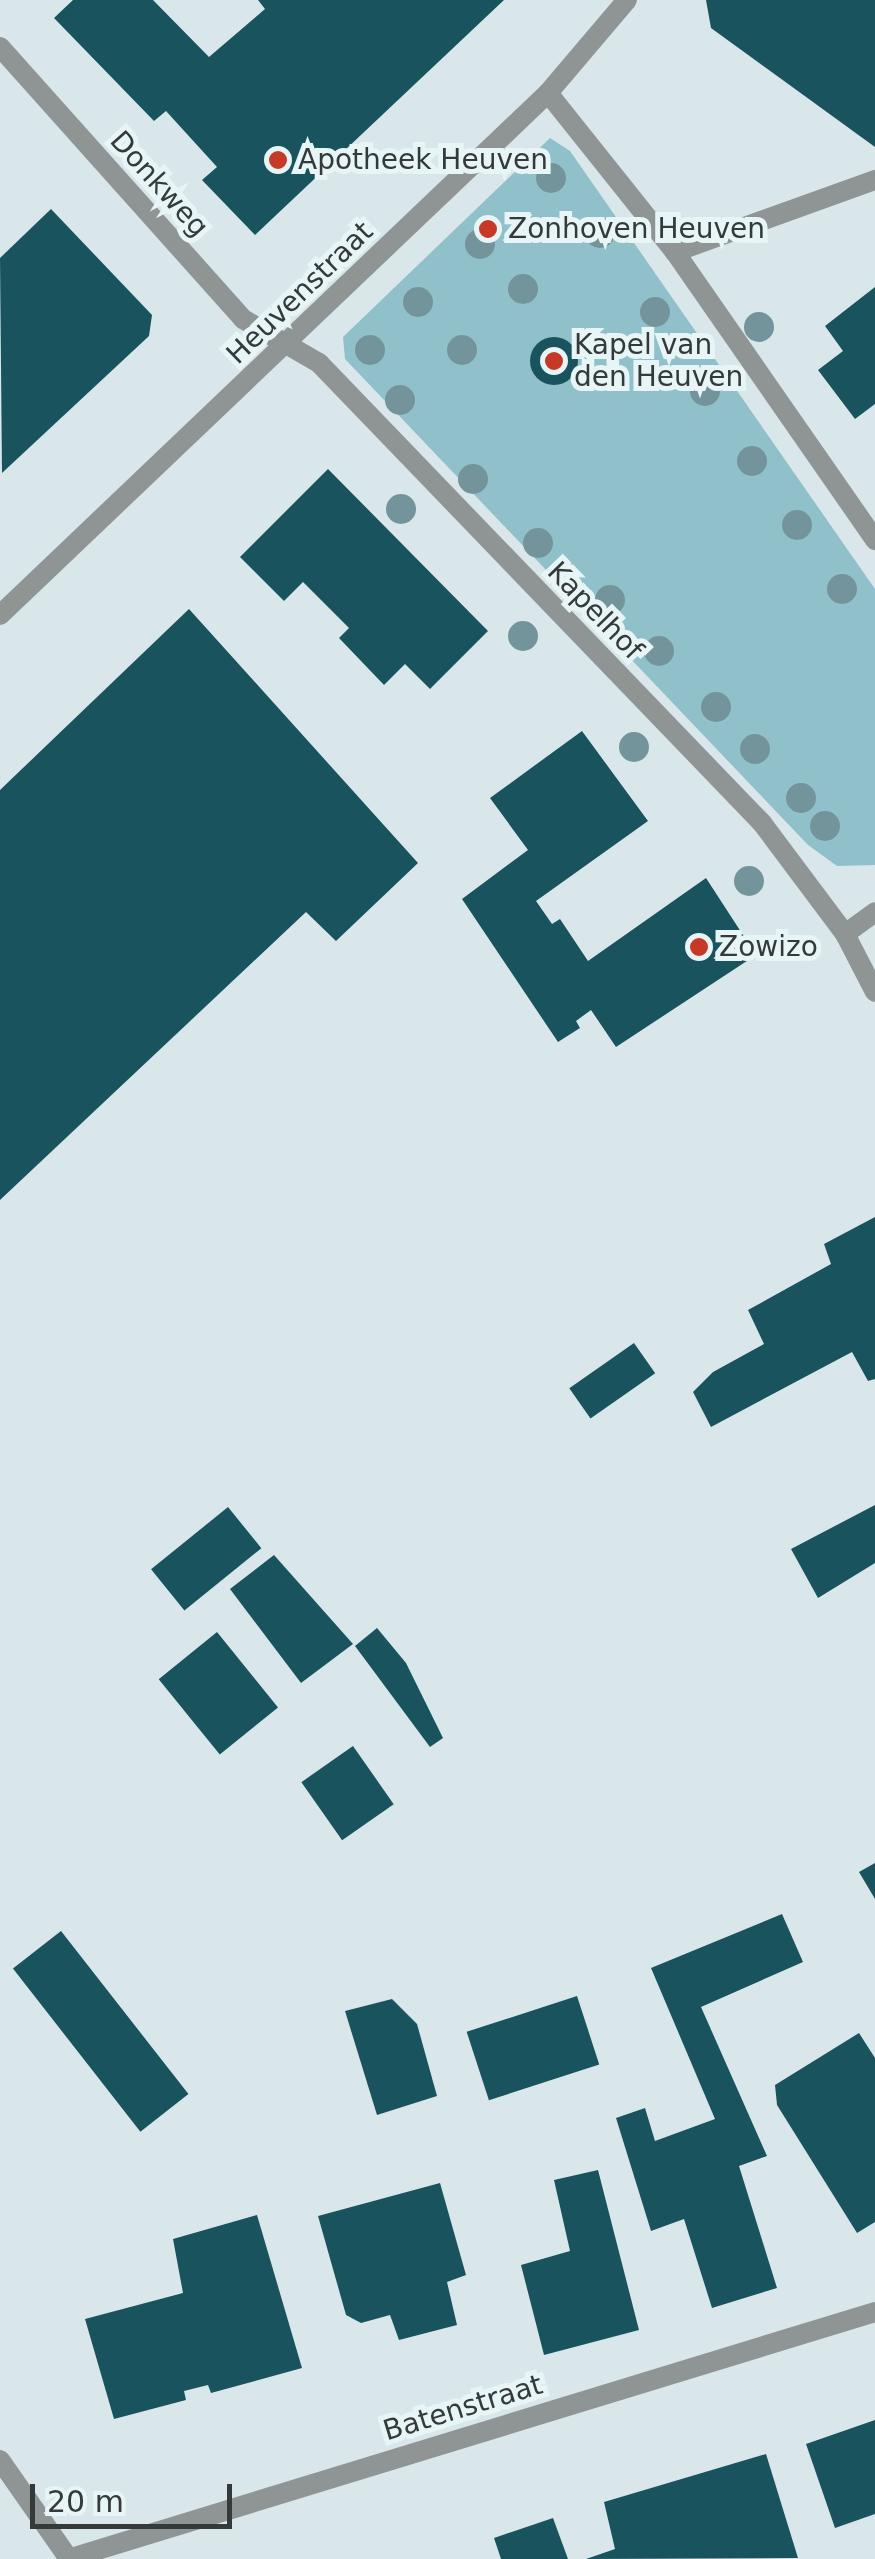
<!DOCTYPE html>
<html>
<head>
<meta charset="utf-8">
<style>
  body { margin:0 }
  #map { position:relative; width:875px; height:2559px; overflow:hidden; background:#dae7ea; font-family:"DejaVu Sans",sans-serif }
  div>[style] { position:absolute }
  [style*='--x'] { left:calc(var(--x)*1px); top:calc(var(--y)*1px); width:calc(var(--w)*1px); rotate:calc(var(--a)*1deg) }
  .green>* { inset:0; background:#90c0ca }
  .building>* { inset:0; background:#19545e; transform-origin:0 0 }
  .round { border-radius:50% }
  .minor>* { height:20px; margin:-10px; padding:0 10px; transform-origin:10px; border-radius:10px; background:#8f9495 }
  .tertiary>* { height:20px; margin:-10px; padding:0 10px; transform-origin:10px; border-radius:10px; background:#8f9495 }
  .trees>* { width:30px; height:30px; margin:-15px; border-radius:50%; background:#73949a }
  .dots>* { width:28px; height:28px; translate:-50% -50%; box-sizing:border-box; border:5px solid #e7f5f7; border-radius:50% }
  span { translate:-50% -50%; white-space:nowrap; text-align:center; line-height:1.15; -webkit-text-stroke:10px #e7f5f7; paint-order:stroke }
  .poi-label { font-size:28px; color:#34393a }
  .left { translate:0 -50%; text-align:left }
  .street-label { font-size:28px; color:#34393a }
  .scale { position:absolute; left:30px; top:2484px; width:202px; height:45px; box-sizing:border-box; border:5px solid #34393a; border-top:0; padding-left:12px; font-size:30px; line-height:35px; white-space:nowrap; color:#34393a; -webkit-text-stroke:8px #e7f5f7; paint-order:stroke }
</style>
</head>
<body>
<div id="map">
  <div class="green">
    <i style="clip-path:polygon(550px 138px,570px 151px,875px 589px,875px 865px,837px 866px,808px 845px,345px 359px,343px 337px)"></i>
  </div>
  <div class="building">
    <i style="clip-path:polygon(73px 0,153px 0,209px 57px,265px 9px,258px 0,504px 0,255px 235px,202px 180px,217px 167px,166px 111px,154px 121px,54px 18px)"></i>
    <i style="clip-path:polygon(706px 0,875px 0,875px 147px,711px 28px)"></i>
    <i style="clip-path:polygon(51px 209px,152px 315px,149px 336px,2px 473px,0 258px)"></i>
    <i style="clip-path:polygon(875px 287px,875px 404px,855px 419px,818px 370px,843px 351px,825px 326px)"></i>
    <i class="round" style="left:530px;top:337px;width:48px;height:48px"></i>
    <i style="clip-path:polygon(328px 469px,488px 631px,430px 689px,405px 664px,384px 685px,339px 638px,349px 628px,303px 582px,284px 601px,240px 557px)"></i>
    <i style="clip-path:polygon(189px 609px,418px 863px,336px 941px,306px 912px,0 1200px,0 790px)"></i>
    <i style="clip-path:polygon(582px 731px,648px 821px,536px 901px,552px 924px,560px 919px,588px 961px,706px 878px,756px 955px,616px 1047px,591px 1010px,576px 1021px,580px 1028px,558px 1042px,462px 899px,528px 850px,490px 798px)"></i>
    <i style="clip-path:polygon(875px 1217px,875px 1379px,868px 1381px,852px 1352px,711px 1427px,693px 1392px,713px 1372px,764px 1344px,748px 1310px,831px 1264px,824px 1244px)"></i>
    <i style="left:634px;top:1343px;width:37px;height:79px;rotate:55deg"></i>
    <i style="clip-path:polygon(875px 1505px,875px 1563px,818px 1598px,791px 1549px)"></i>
    <i style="left:228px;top:1507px;width:53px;height:99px;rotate:51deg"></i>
    <i style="clip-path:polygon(274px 1555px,353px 1644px,301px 1683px,230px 1589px)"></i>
    <i style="clip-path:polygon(377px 1628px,406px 1663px,443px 1738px,430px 1747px,355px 1646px)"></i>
    <i style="left:217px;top:1632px;width:97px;height:75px;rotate:51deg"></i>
    <i style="left:353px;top:1746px;width:71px;height:63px;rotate:55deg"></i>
    <i style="clip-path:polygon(875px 1863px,875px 1899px,859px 1872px)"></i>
    <i style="clip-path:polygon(782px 1914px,803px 1962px,701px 2007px,767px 2156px,739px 2166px,777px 2288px,712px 2308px,684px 2219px,651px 2231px,616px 2118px,645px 2108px,655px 2141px,715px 2119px,651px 1968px)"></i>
    <i style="left:61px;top:1931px;width:207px;height:61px;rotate:52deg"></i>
    <i style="left:577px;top:1996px;width:72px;height:116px;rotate:72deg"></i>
    <i style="clip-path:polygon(392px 1999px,417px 2024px,437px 2096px,377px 2115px,345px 2011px)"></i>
    <i style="clip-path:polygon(859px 2033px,875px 2058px,875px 2222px,857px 2233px,777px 2105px,775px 2085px)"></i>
    <i style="clip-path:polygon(598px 2170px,639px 2330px,544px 2355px,521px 2265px,570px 2251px,554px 2180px)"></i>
    <i style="clip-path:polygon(440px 2183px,466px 2275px,447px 2282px,457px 2325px,399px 2340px,390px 2315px,361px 2323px,346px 2315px,318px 2216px)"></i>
    <i style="clip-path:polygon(257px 2215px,302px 2368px,211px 2393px,208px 2385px,184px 2391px,186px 2400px,114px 2419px,85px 2319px,183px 2293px,173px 2239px)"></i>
    <i style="clip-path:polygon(875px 2420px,875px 2514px,835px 2528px,806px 2444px)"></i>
    <i style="clip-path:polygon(766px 2454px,798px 2558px,586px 2559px,615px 2549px,604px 2502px)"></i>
    <i style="clip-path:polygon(553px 2518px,568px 2559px,501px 2559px,494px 2538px)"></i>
  </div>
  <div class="minor">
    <i style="--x:0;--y:47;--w:365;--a:48.2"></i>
    <i style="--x:243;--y:319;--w:88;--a:30.1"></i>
    <i style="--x:319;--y:363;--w:639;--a:46.08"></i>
    <i style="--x:762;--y:823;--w:139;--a:53.2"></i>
    <i style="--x:845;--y:934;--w:65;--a:62.7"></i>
    <i style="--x:548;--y:93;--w:203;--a:51.4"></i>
    <i style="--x:675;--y:252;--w:351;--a:55.2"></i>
    <i style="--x:675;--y:252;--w:213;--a:-19.8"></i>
    <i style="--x:845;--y:934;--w:37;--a:-36"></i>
    <i style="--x:0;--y:2460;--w:121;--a:55.1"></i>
    <i style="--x:68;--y:2559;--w:844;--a:-17.02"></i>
  </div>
  <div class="tertiary">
    <i style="--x:0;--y:615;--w:757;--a:-43.61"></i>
    <i style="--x:548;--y:93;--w:122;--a:-49.7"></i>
  </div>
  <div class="trees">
    <i style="left:551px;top:178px"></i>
    <i style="left:600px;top:233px"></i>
    <i style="left:480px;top:244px"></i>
    <i style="left:523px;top:289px"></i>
    <i style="left:418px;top:302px"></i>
    <i style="left:655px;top:312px"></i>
    <i style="left:759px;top:327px"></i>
    <i style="left:370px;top:350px"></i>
    <i style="left:462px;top:350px"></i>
    <i style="left:705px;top:391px"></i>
    <i style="left:400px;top:400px"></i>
    <i style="left:752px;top:461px"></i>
    <i style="left:473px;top:479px"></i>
    <i style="left:401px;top:509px"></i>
    <i style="left:797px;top:525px"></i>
    <i style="left:538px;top:543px"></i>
    <i style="left:842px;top:589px"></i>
    <i style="left:610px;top:600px"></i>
    <i style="left:523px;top:636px"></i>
    <i style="left:659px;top:651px"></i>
    <i style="left:716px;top:707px"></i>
    <i style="left:634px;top:747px"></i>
    <i style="left:755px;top:749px"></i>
    <i style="left:801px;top:798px"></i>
    <i style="left:825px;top:826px"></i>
    <i style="left:749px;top:881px"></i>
  </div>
  <div class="dots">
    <i style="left:278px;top:160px;background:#c53926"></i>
    <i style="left:488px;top:229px;background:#c53926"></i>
    <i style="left:554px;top:361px;background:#c53926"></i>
    <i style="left:699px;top:947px;background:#c53926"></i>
  </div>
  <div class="poi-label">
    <span class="left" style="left:298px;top:160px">Apotheek Heuven</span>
    <span class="left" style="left:508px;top:229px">Zonhoven Heuven</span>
    <span class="left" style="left:574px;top:361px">Kapel van<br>den Heuven</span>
    <span class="left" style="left:719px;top:947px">Zowizo</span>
  </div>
  <div class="street-label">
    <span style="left:159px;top:184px;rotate:48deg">Donkweg</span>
    <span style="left:300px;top:293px;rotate:-44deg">Heuvenstraat</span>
    <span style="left:595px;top:611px;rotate:46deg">Kapelhof</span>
    <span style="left:463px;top:2408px;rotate:-17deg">Batenstraat</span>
  </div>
  <div class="scale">20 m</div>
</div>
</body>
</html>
